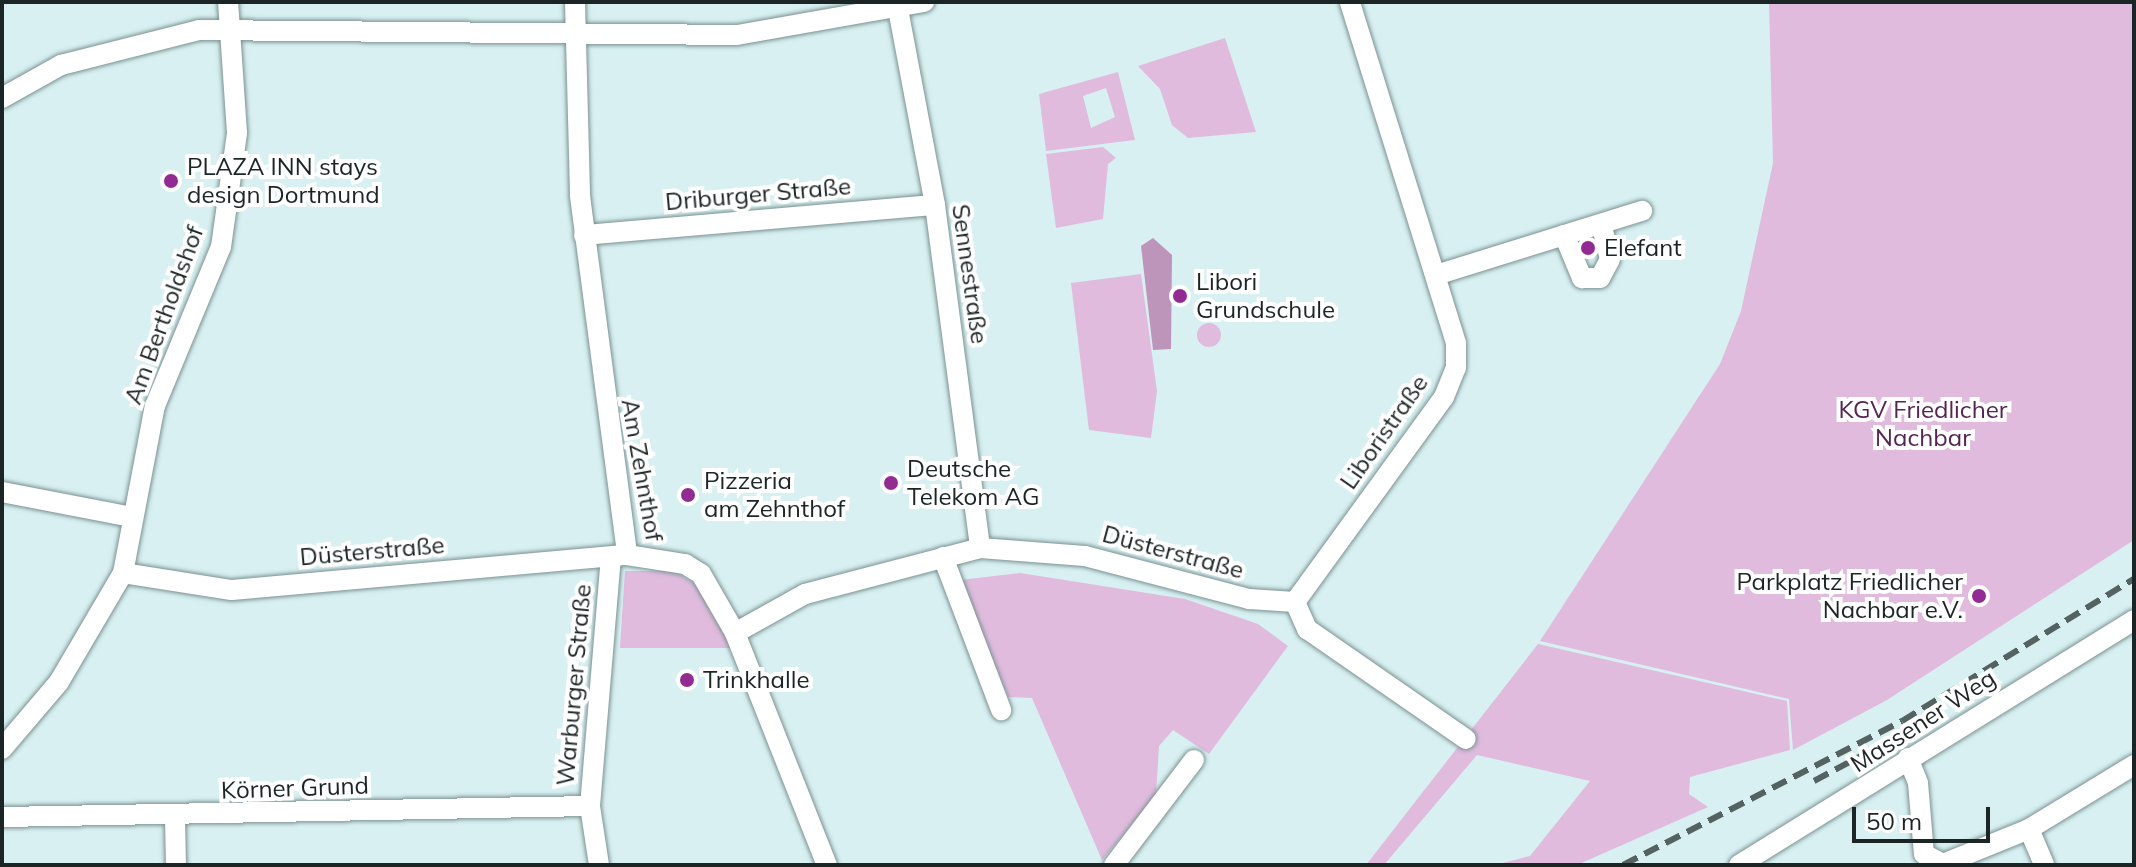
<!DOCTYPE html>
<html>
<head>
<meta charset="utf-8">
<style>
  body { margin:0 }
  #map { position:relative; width:2136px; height:867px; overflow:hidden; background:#d8f0f1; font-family:Mulish,sans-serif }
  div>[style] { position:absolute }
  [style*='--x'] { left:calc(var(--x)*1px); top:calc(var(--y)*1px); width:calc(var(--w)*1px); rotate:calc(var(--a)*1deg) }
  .green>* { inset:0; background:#e0bbde }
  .round { border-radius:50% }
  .forest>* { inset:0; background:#bd95bb }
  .roads { filter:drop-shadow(0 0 2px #7b9192) drop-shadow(0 0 2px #7b9192) }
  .street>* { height:20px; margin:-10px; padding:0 10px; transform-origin:10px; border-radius:10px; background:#fff }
  .rail>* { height:6px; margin-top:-3px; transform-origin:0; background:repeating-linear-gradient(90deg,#546262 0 16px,transparent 0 24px) }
  .dots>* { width:22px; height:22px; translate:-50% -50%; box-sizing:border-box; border:4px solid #fff; border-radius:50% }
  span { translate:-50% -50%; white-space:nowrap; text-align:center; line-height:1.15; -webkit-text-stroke:8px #fff; paint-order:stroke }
  .poi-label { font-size:24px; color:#1c2525 }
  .left { translate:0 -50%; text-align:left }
  .right { translate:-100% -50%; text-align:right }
  .street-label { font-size:24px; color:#1c2525 }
  .park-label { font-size:24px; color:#552454 }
  .frame { position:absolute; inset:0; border:4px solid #1c2525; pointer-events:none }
  .scale { position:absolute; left:1852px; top:807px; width:138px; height:36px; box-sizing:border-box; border:4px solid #1c2525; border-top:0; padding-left:10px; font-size:24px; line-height:28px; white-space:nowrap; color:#1c2525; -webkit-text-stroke:6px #fff; paint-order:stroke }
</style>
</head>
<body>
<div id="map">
  <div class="green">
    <i style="clip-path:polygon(1769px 2px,2134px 2px,2134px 540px,1887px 700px,1793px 750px,1789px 699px,1540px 641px,1720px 364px,1741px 311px,1773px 163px)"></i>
    <i style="clip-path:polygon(1225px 38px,1256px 132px,1188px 138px,1172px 125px,1160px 89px,1138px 66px)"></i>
    <i style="clip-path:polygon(evenodd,1118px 72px,1135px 140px,1046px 151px,1039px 94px,1118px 72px,1106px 88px,1115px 117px,1091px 128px,1083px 96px,1106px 88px)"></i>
    <i style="clip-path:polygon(1103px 147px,1116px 158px,1108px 164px,1103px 219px,1056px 228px,1046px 154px)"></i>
    <i style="clip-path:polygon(1141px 274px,1157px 391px,1151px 438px,1089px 430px,1071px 283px)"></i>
    <i class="round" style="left:1197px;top:323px;width:24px;height:24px"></i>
    <i style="clip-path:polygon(625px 571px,673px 571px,697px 585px,732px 648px,620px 648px)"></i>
    <i style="clip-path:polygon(1020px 573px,1185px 599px,1258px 624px,1288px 646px,1209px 754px,1173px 730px,1159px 746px,1156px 795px,1102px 860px,1032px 698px,1008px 697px,960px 580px)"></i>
    <i style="clip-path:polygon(1538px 644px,1787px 701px,1790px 750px,1690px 777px,1689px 794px,1708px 807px,1577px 865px,1495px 865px,1530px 856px,1590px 781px,1477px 755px,1384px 865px,1366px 865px)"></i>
  </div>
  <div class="forest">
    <i style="clip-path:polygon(1153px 238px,1172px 255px,1171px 349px,1153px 350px,1141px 246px)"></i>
  </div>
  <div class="roads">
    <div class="street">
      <i style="--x:575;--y:2;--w:194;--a:88.5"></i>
      <i style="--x:580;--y:196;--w:362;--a:82.5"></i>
      <i style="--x:898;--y:9;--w:199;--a:79.3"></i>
      <i style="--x:935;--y:205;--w:346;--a:82.5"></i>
      <i style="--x:2;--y:98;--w:68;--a:-29.2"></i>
      <i style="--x:61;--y:65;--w:142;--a:-14.2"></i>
      <i style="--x:199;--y:30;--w:538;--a:0.53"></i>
      <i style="--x:737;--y:35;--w:190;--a:-10"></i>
      <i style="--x:584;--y:235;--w:352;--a:-4.9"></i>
      <i style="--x:1564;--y:235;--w:47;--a:67.3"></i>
      <i style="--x:1582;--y:278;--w:18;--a:0"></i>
      <i style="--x:1600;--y:278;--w:21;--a:-62"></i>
      <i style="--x:1610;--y:259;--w:36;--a:-104"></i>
      <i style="--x:1436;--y:275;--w:216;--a:-17.3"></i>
      <i style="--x:2;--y:492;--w:132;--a:10.9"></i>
      <i style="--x:943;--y:557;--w:164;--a:69.2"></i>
      <i style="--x:123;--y:573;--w:110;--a:8.9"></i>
      <i style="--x:232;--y:590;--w:397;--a:-5.1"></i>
      <i style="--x:627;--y:555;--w:59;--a:8.8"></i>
      <i style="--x:685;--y:564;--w:19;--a:32"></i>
      <i style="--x:701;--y:574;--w:68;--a:60"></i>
      <i style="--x:735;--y:633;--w:250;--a:68.4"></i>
      <i style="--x:1295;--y:602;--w:253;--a:-54"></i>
      <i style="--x:1444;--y:397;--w:31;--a:-68"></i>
      <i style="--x:1456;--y:368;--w:25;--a:-90"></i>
      <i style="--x:1456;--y:343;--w:357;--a:-107.3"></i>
      <i style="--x:1295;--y:602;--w:30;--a:66"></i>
      <i style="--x:1307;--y:629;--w:193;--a:34.7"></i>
      <i style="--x:735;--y:633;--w:80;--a:-29.1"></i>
      <i style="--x:805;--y:594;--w:181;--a:-14.7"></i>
      <i style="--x:980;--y:548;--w:105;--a:4.4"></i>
      <i style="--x:1085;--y:556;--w:170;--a:14.7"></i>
      <i style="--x:1249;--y:599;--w:46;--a:3.7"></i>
      <i style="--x:2;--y:749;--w:88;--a:-49.6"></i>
      <i style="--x:59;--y:682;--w:126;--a:-59.6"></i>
      <i style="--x:123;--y:573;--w:170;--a:-79.2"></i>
      <i style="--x:155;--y:406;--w:172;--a:-67.5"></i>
      <i style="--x:221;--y:247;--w:115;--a:-82"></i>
      <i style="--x:237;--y:133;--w:131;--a:-93.9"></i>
      <i style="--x:1908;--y:758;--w:27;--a:68"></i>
      <i style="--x:1918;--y:783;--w:71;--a:85.2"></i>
      <i style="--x:1924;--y:854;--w:21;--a:28"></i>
      <i style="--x:1943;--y:864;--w:93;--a:-22.1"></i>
      <i style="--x:2029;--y:829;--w:123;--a:-31.4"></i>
      <i style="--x:2;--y:817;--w:588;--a:-1.07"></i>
      <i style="--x:175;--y:818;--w:47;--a:88.8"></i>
      <i style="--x:2029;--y:829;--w:39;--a:67"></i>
      <i style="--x:599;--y:865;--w:60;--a:-98.7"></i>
      <i style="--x:590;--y:806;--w:250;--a:-85.2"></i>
      <i style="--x:1114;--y:865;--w:132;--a:-52.7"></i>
      <i style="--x:1739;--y:865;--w:465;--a:-31.8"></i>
    </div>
  </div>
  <div class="rail">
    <i style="--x:1814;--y:781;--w:68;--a:-28.1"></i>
    <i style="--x:1623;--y:865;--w:314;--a:-27.3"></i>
    <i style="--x:1902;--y:721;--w:272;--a:-31.5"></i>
  </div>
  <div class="dots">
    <i style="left:171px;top:181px;background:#922c92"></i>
    <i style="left:1588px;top:248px;background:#922c92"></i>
    <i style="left:1180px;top:296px;background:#922c92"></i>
    <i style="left:891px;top:483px;background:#922c92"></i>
    <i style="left:688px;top:495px;background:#922c92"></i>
    <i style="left:1979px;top:596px;background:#922c92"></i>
    <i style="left:687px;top:680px;background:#922c92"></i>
  </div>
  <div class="poi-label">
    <span class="left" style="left:187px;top:181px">PLAZA INN stays<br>design Dortmund</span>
    <span class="left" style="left:1604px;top:248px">Elefant</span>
    <span class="left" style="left:1196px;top:296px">Libori<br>Grundschule</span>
    <span class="left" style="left:907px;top:483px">Deutsche<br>Telekom AG</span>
    <span class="left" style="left:704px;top:495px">Pizzeria<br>am Zehnthof</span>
    <span class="right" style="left:1963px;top:596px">Parkplatz Friedlicher<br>Nachbar e.V.</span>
    <span class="left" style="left:703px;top:680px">Trinkhalle</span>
  </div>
  <div class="street-label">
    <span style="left:758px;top:194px;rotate:-5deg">Driburger Straße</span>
    <span style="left:970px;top:274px;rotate:82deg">Sennestraße</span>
    <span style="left:164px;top:315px;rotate:-70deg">Am Bertholdshof</span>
    <span style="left:1384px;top:432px;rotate:-55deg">Liboristraße</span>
    <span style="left:642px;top:470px;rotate:80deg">Am Zehnthof</span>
    <span style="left:372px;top:551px;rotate:-5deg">Düsterstraße</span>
    <span style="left:1173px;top:552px;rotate:15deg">Düsterstraße</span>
    <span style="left:574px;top:685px;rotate:-85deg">Warburger Straße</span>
    <span style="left:1923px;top:721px;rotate:-33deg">Massener Weg</span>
    <span style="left:295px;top:788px;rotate:-2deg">Körner Grund</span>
  </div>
  <div class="park-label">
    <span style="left:1923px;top:424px">KGV Friedlicher<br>Nachbar</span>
  </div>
  <div class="frame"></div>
  <div class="scale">50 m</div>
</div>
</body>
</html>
